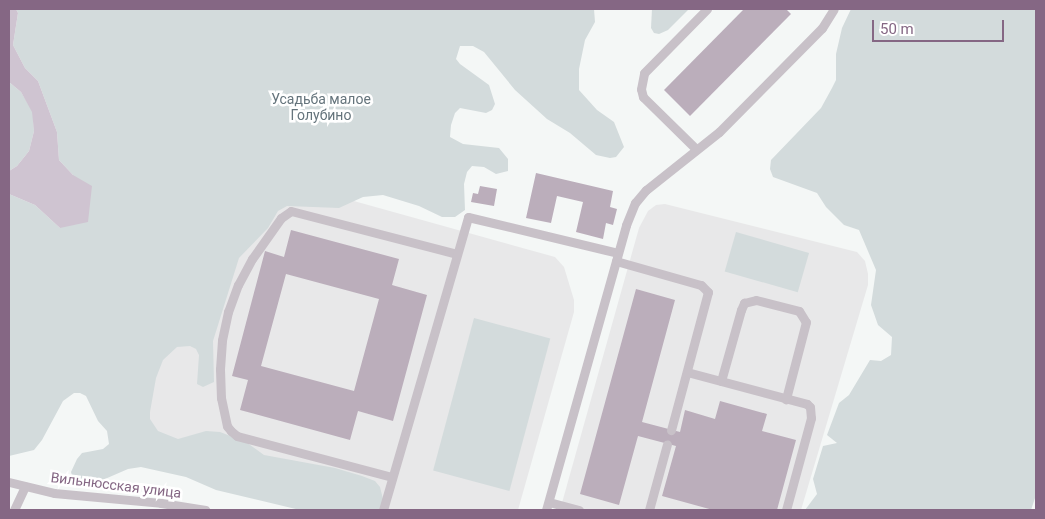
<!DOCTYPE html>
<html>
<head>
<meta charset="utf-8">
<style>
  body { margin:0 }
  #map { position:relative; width:1045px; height:519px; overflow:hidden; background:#f4f7f6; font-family:Roboto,sans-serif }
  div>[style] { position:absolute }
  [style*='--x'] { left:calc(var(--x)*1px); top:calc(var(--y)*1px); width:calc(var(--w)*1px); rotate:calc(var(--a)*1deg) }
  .built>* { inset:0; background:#e8e8e9 }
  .green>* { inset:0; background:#d3dbdc; transform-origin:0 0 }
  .water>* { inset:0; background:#cfc4d1 }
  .building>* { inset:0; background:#bbaebb }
  .service>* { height:9px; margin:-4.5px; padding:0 4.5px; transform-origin:4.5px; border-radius:4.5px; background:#c8c1c8 }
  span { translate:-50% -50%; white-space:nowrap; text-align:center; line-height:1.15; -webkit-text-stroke:5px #fff; paint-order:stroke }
  .park-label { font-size:14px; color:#65747c }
  .street-label { font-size:14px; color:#856784 }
  .frame { position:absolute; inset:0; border:10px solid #856784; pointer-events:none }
  .scale { position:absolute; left:872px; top:20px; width:132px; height:22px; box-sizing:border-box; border:2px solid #856784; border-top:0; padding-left:6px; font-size:15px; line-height:18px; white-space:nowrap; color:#856784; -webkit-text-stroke:4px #fff; paint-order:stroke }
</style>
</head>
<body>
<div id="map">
  <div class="built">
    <i style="clip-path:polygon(300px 186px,555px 257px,564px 267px,574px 300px,574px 312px,518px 510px,383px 510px,142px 442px,136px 366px)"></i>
    <i style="clip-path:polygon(665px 204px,857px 252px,865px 261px,868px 274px,868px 285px,801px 510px,560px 510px,639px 228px,648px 211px,656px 205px)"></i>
  </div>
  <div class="green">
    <i style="clip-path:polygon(16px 9px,594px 9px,595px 22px,585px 40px,579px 69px,579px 90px,597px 110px,614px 122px,624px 147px,616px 157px,610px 158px,596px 155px,570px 133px,547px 119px,515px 90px,484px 52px,473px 46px,460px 46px,456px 59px,460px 64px,489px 85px,495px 104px,492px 110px,486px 113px,460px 108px,455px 113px,451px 125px,450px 137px,463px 144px,499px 148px,508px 159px,508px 171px,496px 174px,484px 167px,472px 166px,467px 172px,464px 184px,465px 210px,455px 217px,442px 217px,419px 206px,383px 195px,363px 197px,339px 208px,287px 206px,278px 211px,268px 228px,239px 258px,213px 341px,214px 382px,203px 387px,197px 384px,199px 355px,196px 349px,190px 346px,177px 347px,163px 360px,156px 378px,150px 412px,150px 419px,158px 431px,178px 439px,206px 431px,220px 432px,246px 442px,264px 455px,335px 468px,362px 476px,375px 481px,380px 487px,383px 499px,380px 510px,300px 510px,216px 490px,186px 477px,141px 467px,128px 469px,98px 482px,78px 482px,73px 479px,71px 472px,77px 459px,82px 453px,103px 449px,109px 444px,107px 431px,98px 421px,86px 396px,80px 393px,74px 393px,63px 401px,42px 440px,34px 450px,9px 456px,9px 194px,35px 205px,60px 228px,73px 175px,59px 160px,57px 132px,38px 81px,25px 68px,13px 45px,18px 13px)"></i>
    <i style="clip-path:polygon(652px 9px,689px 9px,668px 30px,659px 34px,654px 33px,651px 28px)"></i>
    <i style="clip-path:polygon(851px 9px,1036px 9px,1036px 495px,1031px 510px,805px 510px,817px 494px,813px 479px,823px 446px,837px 443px,827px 435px,839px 403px,849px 395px,870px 360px,881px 361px,891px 355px,892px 337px,878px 325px,871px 305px,876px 270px,859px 230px,844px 225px,826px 207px,817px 193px,773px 177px,770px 169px,771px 160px,821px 108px,832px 88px,836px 80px,836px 54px,842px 28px)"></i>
    <i style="clip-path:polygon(9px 82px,21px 92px,33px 112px,34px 131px,29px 151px,17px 166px,9px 171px)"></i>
    <i style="left:736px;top:232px;width:76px;height:41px;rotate:16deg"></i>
    <i style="left:474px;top:318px;width:79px;height:158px;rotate:15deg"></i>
  </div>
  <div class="water">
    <i style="clip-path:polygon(9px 9px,16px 9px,18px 13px,13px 45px,25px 68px,38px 81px,57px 132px,59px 160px,73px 175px,92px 186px,88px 222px,60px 228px,35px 205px,9px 194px,9px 171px,17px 166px,29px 151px,34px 131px,32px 112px,21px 92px,9px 82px)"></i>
  </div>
  <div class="building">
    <i style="clip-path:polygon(744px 9px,786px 9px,791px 14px,690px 116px,664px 90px)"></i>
    <i style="clip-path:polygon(536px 173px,613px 191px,610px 207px,617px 209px,613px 225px,606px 223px,603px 239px,576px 232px,583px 202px,557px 196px,551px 223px,526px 218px)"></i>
    <i style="clip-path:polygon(480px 186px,497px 189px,494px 206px,471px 202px,473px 193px,478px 194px)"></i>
    <i style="clip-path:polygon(evenodd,291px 230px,399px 259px,392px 285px,427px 295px,393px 421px,358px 411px,350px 440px,240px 410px,248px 380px,232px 376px,265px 251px,284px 257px,291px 230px,286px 274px,379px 299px,354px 391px,261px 366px,286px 274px)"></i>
    <i style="clip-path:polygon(636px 289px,675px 300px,642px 422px,680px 432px,685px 410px,715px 419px,720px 401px,767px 414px,762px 431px,796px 440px,777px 510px,713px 510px,662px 496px,676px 446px,638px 436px,619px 505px,580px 494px)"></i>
  </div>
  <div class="service">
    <i style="--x:696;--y:149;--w:74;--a:-135.5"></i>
    <i style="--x:643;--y:97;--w:8;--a:-104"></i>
    <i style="--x:641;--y:89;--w:16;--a:-79"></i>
    <i style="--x:644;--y:73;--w:90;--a:-45.5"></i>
    <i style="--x:616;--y:261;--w:88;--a:15.8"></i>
    <i style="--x:701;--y:285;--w:10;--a:45"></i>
    <i style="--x:708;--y:292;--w:143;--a:105"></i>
    <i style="--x:687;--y:372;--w:124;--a:14.9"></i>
    <i style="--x:807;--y:404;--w:4;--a:45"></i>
    <i style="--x:810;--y:407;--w:11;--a:85"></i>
    <i style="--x:811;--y:418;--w:95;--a:105.2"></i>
    <i style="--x:721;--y:381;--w:74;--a:-74.3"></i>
    <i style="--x:741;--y:310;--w:8;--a:-67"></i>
    <i style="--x:744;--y:303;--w:12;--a:-14"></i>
    <i style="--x:756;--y:300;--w:44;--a:14.3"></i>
    <i style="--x:799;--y:311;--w:13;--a:58"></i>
    <i style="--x:806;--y:322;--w:80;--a:104.6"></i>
    <i style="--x:392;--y:477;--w:160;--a:-165.2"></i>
    <i style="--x:237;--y:436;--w:8;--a:-140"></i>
    <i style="--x:231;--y:431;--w:6;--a:-129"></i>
    <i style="--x:227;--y:426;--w:29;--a:-102"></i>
    <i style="--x:221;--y:398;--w:29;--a:-92"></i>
    <i style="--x:220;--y:369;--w:29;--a:-86"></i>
    <i style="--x:222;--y:340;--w:29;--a:-78"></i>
    <i style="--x:228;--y:312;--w:29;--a:-70"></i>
    <i style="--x:238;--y:285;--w:30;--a:-62"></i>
    <i style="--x:252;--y:259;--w:50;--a:-54.7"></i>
    <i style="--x:281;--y:218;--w:12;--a:-35"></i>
    <i style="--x:291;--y:211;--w:171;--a:14.5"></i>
    <i style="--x:9;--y:482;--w:46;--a:13.7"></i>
    <i style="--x:54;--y:493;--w:107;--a:5.3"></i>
    <i style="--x:161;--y:503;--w:45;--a:9"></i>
    <i style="--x:549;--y:502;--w:31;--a:15"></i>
    <i style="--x:14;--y:510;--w:26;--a:-65"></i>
    <i style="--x:383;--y:510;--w:305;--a:-73.8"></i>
    <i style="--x:468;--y:217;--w:154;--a:13.5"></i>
    <i style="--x:546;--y:510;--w:296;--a:-74.3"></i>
    <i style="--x:626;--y:225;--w:24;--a:-68"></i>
    <i style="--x:635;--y:203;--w:17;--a:-50"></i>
    <i style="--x:646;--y:190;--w:93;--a:-38.5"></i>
    <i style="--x:719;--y:132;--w:146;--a:-45.3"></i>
    <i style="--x:822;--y:28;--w:22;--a:-58"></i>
    <i style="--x:649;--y:510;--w:68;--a:-74.7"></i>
  </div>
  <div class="park-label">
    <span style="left:321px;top:107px">Усадьба малое<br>Голубино</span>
  </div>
  <div class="street-label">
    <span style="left:116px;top:485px;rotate:7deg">Вильнюсская улица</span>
  </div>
  <div class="frame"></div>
  <div class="scale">50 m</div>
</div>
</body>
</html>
